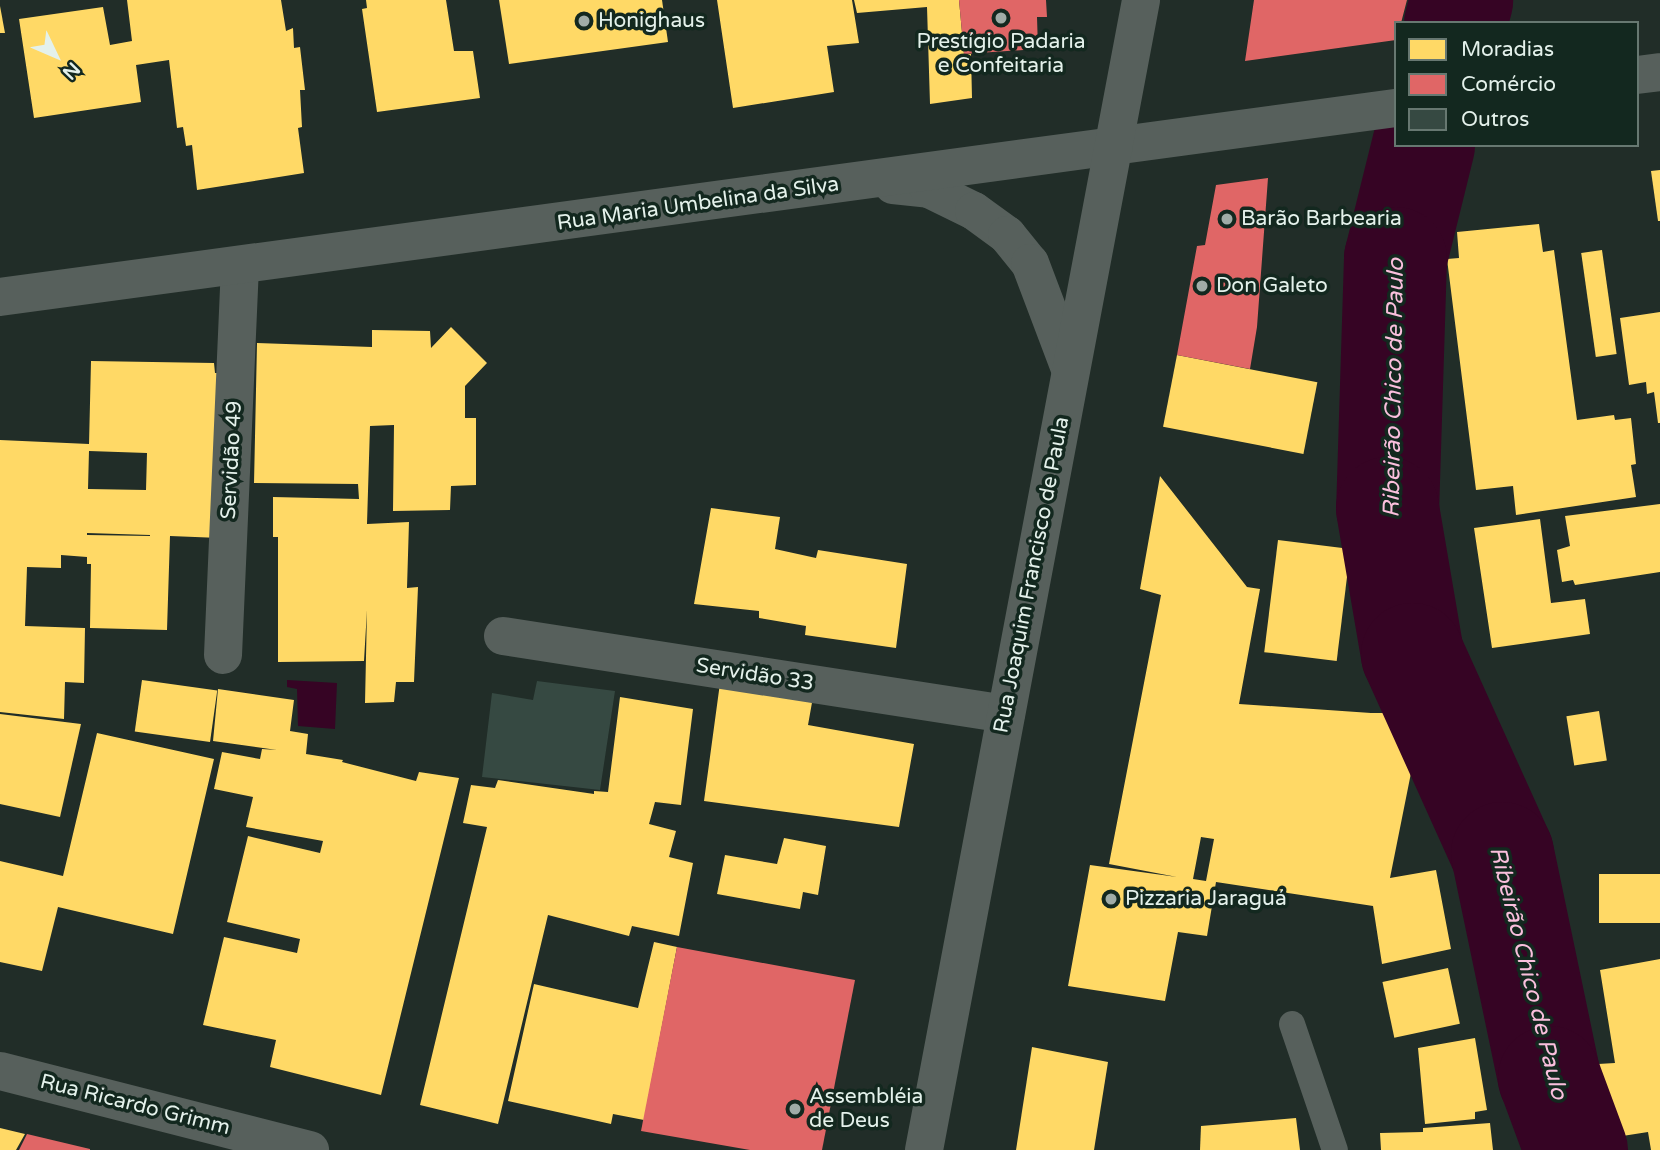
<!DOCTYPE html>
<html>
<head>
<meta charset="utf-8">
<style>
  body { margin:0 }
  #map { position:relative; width:1660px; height:1150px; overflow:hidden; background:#212d28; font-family:"Varela Round",sans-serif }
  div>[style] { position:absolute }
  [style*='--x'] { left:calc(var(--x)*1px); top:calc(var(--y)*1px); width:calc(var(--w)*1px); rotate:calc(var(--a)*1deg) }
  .water>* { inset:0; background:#360424 }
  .homes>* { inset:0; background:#ffd966; transform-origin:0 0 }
  .shops>* { inset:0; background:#e06666 }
  .river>* { height:103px; margin:-51.5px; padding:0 51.5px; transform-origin:51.5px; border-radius:51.5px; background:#360424 }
  .building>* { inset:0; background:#364942 }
  .lane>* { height:26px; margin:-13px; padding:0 13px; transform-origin:13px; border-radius:13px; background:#57605c }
  .street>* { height:38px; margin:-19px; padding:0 19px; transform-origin:19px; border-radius:19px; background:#57605c }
  .secondary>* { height:38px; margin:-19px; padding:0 19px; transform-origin:19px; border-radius:19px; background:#57605c }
  .dots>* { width:19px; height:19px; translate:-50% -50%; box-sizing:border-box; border:4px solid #13281f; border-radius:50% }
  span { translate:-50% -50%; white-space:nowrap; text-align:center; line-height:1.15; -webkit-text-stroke:7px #13281f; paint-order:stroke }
  .poi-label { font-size:21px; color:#e4f1eb }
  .left { translate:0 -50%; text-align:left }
  .street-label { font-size:21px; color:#e4f1eb }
  .water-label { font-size:23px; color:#fabfdd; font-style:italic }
  .legend { position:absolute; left:1394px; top:21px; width:245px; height:126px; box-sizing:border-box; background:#13281f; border:2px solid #677871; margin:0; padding:9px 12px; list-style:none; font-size:21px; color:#e4f1eb }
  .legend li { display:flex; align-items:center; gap:14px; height:35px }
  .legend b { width:35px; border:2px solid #677871 }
  .north { position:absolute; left:21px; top:21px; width:70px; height:70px; -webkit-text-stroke:5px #13281f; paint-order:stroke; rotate:134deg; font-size:19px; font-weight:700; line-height:28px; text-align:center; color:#e4f1eb }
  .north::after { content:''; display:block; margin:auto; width:24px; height:32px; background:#e4f1eb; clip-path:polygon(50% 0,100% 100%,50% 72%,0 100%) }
</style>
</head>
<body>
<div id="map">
  <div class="water">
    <i style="clip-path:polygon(287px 680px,337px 683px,335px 729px,298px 726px,297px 689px,287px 687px)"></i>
  </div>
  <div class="homes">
    <i style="clip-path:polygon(127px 0,281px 0,286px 31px,293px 28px,294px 48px,300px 47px,305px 90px,300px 90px,302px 127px,298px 128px,304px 173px,197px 190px,192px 145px,186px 146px,183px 127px,177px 128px,169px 60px,136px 65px,141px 102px,34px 118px,19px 19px,103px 7px,110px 45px,132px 41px)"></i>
    <i style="clip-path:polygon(366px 0,446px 0,454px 51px,473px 51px,480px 98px,377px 112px,362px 9px,367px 8px)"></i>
    <i style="clip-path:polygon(499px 0,662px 0,668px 42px,509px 64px)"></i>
    <i style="clip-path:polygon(717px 0,852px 0,859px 43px,827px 46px,834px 92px,733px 108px)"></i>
    <i style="clip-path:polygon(854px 0,959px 0,964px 54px,971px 54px,972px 98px,930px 104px,927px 7px,857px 13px)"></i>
    <i style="clip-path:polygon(0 6px,5px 33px,0 33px)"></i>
    <i style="clip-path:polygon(1660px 170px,1660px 221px,1658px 221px,1651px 171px)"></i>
    <i style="clip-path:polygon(1539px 224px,1543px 252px,1554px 250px,1577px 420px,1614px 415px,1615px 420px,1631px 418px,1636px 464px,1631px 465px,1636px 497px,1516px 515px,1513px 486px,1476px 490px,1447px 259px,1459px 258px,1457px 232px)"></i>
    <i style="left:1602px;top:250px;width:105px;height:21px;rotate:82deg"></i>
    <i style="clip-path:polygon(1660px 312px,1660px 423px,1658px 423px,1654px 392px,1647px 394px,1646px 382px,1629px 385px,1620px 318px)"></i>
    <i style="clip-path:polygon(451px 327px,487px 363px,465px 386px,465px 418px,476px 418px,476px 485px,451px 486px,450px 510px,393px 511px,394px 425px,370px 426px,367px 524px,409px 522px,407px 588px,418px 587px,414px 682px,396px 682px,394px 702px,365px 703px,367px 610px,364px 661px,278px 662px,278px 537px,273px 537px,273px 497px,359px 499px,358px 484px,254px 483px,257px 343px,372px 347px,372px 330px,430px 331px,431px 348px)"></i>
    <i style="left:1177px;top:355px;width:143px;height:73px;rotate:11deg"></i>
    <i style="clip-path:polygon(evenodd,91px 361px,214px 363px,215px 373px,223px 373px,220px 538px,170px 536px,167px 630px,90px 628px,91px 564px,87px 564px,87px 557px,61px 555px,61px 568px,27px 567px,25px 626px,85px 628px,84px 683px,65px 682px,64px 719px,0 712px,0 440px,89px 444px,91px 361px,89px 451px,147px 453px,146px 490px,88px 489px,89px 451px,91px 361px,87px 533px,150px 535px,150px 536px,87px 535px,87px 533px)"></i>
    <i style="clip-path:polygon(evenodd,1160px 476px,1247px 587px,1260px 589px,1239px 704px,1371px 713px,1409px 713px,1417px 743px,1390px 878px,1436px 870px,1451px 949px,1382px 964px,1373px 906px,1216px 882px,1207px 936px,1178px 932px,1165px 1001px,1068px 986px,1090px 865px,1177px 877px,1109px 864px,1161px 595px,1140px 589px,1160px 476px,1201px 837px,1214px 839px,1206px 881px,1193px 879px,1201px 837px)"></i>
    <i style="clip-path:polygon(1660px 504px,1660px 572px,1575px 585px,1573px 580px,1562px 582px,1557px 550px,1570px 546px,1565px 516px)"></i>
    <i style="clip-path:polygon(711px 508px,780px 517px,775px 549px,816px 558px,818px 550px,907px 564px,896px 648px,805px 635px,806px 626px,759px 618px,759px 611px,694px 604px)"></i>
    <i style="clip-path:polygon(1540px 519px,1551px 603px,1585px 599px,1590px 634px,1492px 648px,1474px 528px)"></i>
    <i style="left:1278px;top:540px;width:73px;height:113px;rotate:7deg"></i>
    <i style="left:142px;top:680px;width:76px;height:52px;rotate:8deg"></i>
    <i style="clip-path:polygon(720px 683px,813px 697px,808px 725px,914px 744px,899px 827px,704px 801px)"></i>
    <i style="clip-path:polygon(218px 689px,294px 700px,290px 731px,308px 734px,306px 754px,343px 760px,342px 762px,416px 781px,419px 772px,459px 778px,381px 1095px,270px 1067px,276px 1040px,203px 1025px,224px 937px,297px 953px,300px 939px,227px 922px,248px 836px,320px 853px,323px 841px,246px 827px,253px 797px,214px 789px,222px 752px,260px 759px,262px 749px,277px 750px,213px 741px)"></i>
    <i style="clip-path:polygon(620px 697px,693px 709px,681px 805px,655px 802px,649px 824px,676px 831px,669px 857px,693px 863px,679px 936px,632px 926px,629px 936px,548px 915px,498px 1124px,420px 1105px,487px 827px,463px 823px,471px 785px,495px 788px,498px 780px,594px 794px,594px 791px,608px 792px)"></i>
    <i style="left:1599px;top:711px;width:50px;height:33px;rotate:81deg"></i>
    <i style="clip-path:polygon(0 714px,81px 724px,60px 817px,0 804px)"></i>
    <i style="clip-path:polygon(97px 733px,214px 759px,173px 934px,58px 907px,42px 971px,0 962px,0 861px,63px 876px)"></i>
    <i style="clip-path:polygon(784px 838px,826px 846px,818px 895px,803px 892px,800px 909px,717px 894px,725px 855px,777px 864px)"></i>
    <i style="left:1660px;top:874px;width:49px;height:61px;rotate:90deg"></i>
    <i style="clip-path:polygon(654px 942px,677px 947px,644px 1120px,613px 1114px,611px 1124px,508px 1101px,534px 984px,638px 1008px)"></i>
    <i style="clip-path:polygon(1660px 959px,1660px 1150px,1651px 1150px,1648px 1132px,1616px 1137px,1598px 1064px,1615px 1063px,1600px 970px)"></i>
    <i style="left:1448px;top:968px;width:57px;height:67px;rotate:78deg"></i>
    <i style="clip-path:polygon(1475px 1038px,1487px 1110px,1475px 1112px,1475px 1119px,1425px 1124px,1418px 1048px)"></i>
    <i style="clip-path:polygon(1032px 1047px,1108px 1062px,1094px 1150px,1016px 1150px)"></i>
    <i style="clip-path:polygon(1296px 1118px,1300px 1150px,1200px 1150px,1201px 1126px)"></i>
    <i style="clip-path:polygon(1490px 1123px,1493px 1150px,1381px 1150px,1380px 1133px,1423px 1132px,1423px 1128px)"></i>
    <i style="clip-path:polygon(0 1128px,25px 1134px,16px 1150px,0 1150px)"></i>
  </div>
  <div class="shops">
    <i style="clip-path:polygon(959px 0,1046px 0,1047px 17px,1037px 17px,1038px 49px,964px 54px)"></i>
    <i style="clip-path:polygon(1254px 0,1407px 0,1401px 23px,1396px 23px,1396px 40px,1245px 61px)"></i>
    <i style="clip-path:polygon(1268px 178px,1257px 327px,1250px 369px,1177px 355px,1197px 246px,1205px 245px,1216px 185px)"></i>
    <i style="clip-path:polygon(677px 947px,855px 980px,822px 1150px,750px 1150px,641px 1131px)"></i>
    <i style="clip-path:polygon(27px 1134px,90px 1149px,90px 1150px,19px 1150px)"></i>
  </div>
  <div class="river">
    <i style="--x:1455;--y:23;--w:24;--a:-75"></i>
    <i style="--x:1423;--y:145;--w:116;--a:103.9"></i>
    <i style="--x:1395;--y:258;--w:250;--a:91.8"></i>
    <i style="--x:1387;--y:508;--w:148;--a:80.3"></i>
    <i style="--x:1412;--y:654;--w:218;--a:65.7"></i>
    <i style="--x:1502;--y:853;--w:229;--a:78.2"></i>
    <i style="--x:1549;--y:1077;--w:78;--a:69.7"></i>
  </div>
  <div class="building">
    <i style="clip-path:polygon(537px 681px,615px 691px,600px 790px,482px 777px,492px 693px,533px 700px)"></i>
  </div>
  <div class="lane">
    <i style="--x:1292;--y:1024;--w:133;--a:71.2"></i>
  </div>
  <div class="street">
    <i style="--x:1637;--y:75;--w:23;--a:-7"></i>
    <i style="--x:1114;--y:146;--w:285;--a:-7.7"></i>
    <i style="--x:503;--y:636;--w:509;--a:8.81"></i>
    <i style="--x:223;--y:655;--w:390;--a:-87.5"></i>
  </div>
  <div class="secondary">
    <i style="--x:893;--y:185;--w:36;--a:6"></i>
    <i style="--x:929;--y:189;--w:50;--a:26.1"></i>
    <i style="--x:974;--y:211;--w:41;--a:36"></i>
    <i style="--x:1007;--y:235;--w:36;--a:51"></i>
    <i style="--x:1030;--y:263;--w:113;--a:69.3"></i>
    <i style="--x:0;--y:297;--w:1124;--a:-7.72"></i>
    <i style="--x:0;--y:1071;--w:320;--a:14.3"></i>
    <i style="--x:924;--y:1150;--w:1170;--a:-79.31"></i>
  </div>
  <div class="dots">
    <i style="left:1001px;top:18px;background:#a0aca7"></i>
    <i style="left:584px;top:21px;background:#a0aca7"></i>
    <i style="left:1227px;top:219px;background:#a0aca7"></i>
    <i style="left:1202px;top:286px;background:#a0aca7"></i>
    <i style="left:1111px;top:899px;background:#a0aca7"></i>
    <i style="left:795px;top:1109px;background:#a0aca7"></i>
  </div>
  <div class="poi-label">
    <span class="left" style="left:598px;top:21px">Honighaus</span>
    <span style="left:1001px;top:54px">Prestígio Padaria<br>e Confeitaria</span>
    <span class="left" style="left:1241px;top:219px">Barão Barbearia</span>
    <span class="left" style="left:1216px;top:286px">Don Galeto</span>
    <span class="left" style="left:1125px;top:899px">Pizzaria Jaraguá</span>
    <span class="left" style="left:809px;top:1109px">Assembléia<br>de Deus</span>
  </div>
  <div class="street-label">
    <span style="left:698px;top:204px;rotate:-8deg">Rua Maria Umbelina da Silva</span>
    <span style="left:232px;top:460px;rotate:-87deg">Servidão 49</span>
    <span style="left:1032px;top:575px;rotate:-79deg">Rua Joaquim Francisco de Paula</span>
    <span style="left:755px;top:675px;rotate:9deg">Servidão 33</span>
    <span style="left:135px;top:1105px;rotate:14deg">Rua Ricardo Grimm</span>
  </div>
  <div class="water-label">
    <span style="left:1394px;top:388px;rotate:-89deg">Ribeirão Chico de Paulo</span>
    <span style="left:1528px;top:973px;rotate:76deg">Ribeirão Chico de Paulo</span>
  </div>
  <ul class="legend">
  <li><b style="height:19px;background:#ffd966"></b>Moradias</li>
  <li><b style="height:19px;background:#e06666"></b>Comércio</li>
  <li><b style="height:19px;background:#364942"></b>Outros</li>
  </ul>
  <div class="north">N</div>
</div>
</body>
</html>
